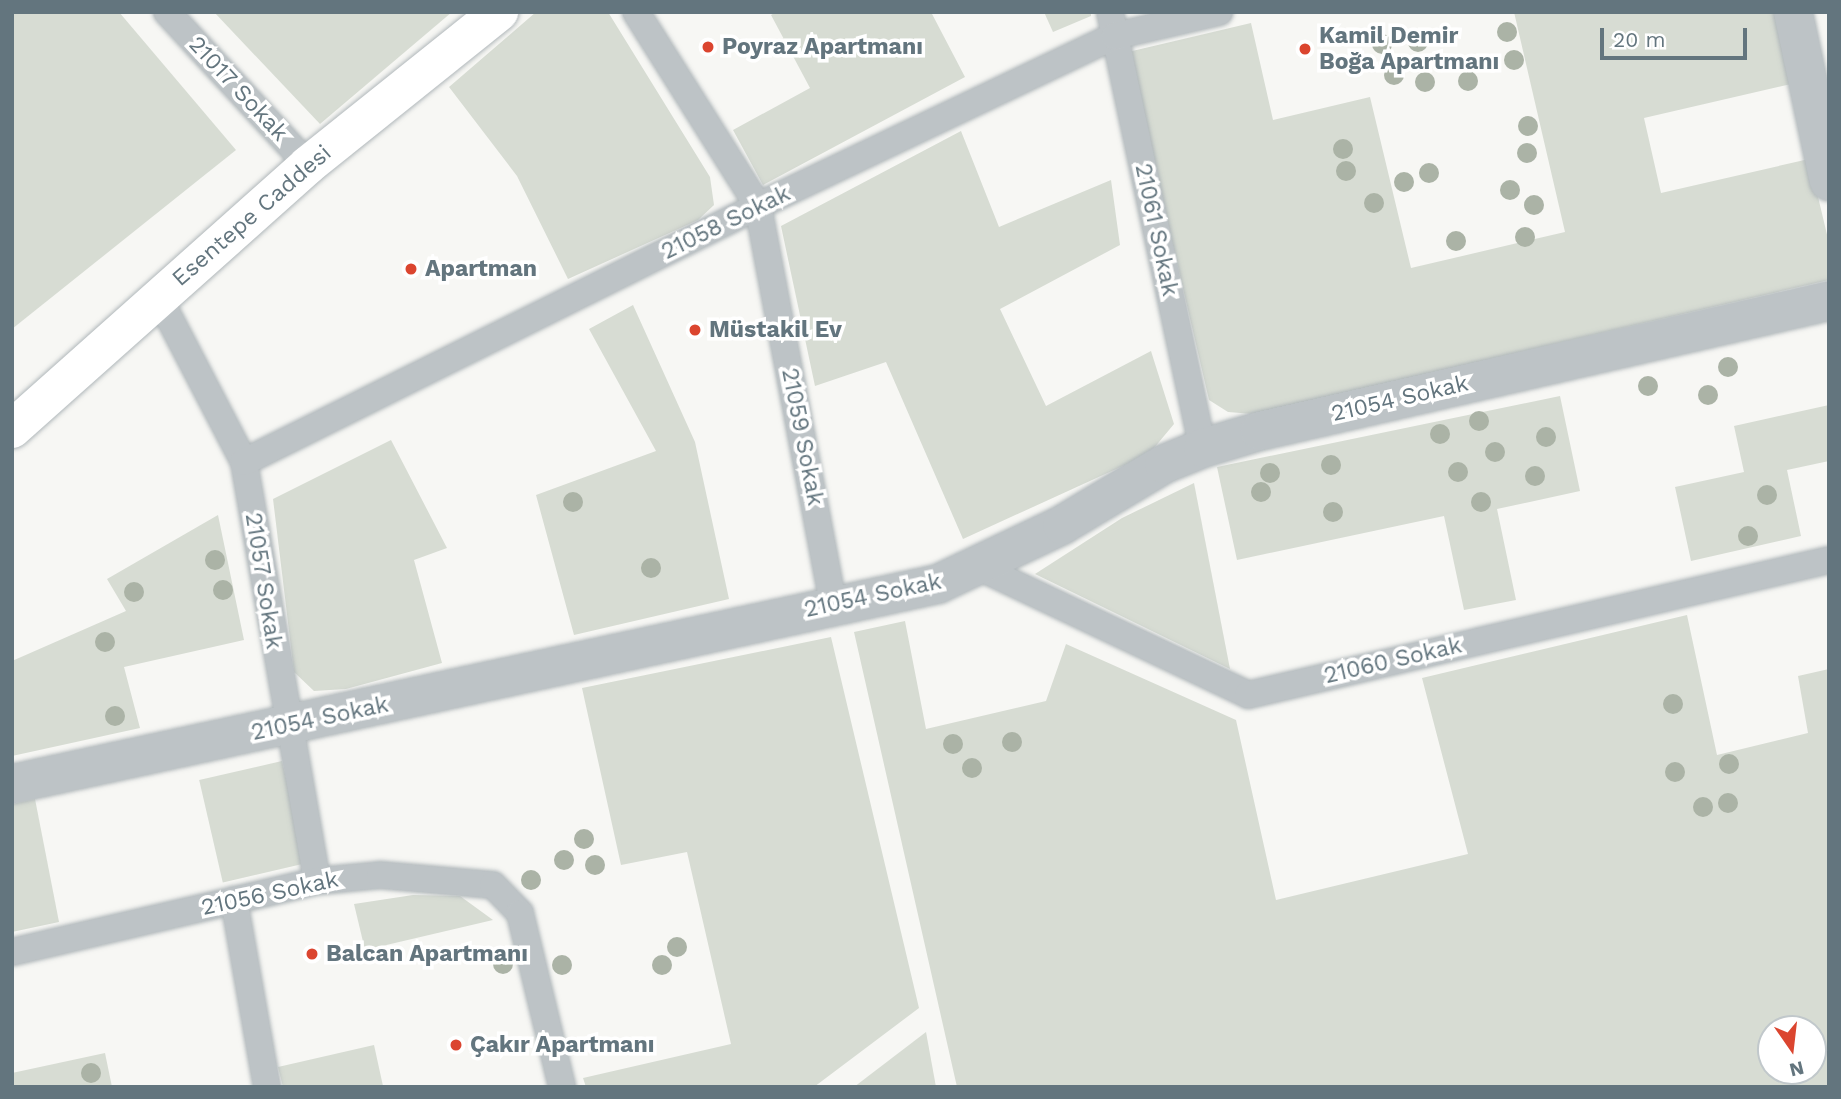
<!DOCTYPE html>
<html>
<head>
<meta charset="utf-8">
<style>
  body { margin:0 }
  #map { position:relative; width:1841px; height:1099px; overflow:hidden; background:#f7f7f4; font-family:"Work Sans",sans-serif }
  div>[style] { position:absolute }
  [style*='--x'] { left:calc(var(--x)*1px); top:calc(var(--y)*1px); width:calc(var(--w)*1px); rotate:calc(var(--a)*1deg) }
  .green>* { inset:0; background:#d7dcd3; transform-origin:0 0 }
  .roads { filter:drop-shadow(0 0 2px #b0b7ba) drop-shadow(0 0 2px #b0b7ba) }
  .service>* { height:26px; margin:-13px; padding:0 13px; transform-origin:13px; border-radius:13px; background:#bdc3c6 }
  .minor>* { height:38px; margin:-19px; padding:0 19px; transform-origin:19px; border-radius:19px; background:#bdc3c6 }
  .secondary>* { height:38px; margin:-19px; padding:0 19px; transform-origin:19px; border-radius:19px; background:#fff }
  .trees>* { width:20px; height:20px; margin:-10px; border-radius:50%; background:#abb3a6 }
  .dots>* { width:19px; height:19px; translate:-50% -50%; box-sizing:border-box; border:4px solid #fff; border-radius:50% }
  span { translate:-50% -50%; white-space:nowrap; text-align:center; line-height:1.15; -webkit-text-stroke:7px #fff; paint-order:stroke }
  .poi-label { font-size:23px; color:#63757e; font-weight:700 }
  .left { translate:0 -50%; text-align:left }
  .street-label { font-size:23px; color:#63757e }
  .frame { position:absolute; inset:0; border:14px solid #63757e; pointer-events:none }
  .north { position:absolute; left:1757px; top:1015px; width:70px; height:70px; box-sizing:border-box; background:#fff; border:2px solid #c1c8cb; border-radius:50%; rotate:166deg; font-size:19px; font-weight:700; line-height:28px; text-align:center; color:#63757e }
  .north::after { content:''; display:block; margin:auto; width:24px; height:32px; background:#db452f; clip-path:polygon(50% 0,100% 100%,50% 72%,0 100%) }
  .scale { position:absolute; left:1600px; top:28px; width:147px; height:32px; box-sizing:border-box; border:4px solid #63757e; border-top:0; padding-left:9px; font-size:21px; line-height:24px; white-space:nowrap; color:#63757e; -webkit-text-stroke:5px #fff; paint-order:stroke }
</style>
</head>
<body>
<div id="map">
  <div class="green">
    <i style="clip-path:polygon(12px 12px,119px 12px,236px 150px,12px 329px)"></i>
    <i style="clip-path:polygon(214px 12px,452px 12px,320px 124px)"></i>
    <i style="clip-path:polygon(536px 12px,608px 12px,710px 177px,714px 205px,698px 220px,568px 279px,517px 176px,449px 87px)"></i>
    <i style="clip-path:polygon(776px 12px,931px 12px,965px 77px,763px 185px,733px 130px,810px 88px,771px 15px)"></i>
    <i style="clip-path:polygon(1044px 12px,1091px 12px,1091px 16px,1053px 32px)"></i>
    <i style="clip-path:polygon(1514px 12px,1774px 12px,1791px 84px,1644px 118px,1661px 193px,1809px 159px,1829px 243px,1829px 280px,1253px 414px,1228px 412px,1209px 400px,1128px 52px,1251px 23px,1273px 120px,1370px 97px,1411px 268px,1565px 232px)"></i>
    <i style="clip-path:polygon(961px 131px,999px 227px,1111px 180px,1120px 245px,1000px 309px,1046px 406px,1151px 351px,1174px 424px,1149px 454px,963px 539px,886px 362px,815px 386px,781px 226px)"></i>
    <i style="clip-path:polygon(633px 305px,695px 442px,729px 599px,574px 635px,536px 495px,656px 451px,589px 329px)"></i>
    <i style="clip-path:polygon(1560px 396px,1580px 491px,1497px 509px,1516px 600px,1464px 610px,1444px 516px,1237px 560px,1217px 467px)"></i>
    <i style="clip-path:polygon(1829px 405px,1829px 461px,1787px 470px,1801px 536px,1691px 561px,1675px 487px,1744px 472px,1734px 426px)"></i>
    <i style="clip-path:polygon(391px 440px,447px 548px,414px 560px,442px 663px,346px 689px,314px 691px,294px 672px,273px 499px)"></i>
    <i style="clip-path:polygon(1194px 483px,1230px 669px,1035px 574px,1122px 518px)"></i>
    <i style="clip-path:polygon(218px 515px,244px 640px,124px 667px,140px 728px,12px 756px,12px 661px,126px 611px,107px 579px)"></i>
    <i style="clip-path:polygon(evenodd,1687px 615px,1717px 755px,1808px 733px,1798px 676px,1829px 669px,1829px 1087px,957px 1087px,854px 632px,905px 621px,926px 729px,1046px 701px,1066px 644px,1236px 720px,1276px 900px,1468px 854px,1422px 678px,1687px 615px,1771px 1029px,1813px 1029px,1813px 1071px,1771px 1071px,1771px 1029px)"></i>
    <i style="clip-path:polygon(831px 637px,919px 1008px,814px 1087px,586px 1087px,583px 1078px,731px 1044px,687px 852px,621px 865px,582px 688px)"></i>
    <i style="left:282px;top:761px;width:105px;height:85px;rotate:77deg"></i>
    <i style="clip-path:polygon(35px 799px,59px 922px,12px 932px,12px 804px)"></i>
    <i style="clip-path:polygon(413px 895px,460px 896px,493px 920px,365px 950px,354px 904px)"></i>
    <i style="clip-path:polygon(926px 1032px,936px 1087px,854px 1087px)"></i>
    <i style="clip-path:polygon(374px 1045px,383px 1086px,283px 1087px,278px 1067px)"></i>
    <i style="clip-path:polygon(105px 1053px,112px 1087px,12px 1087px,12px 1073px)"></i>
  </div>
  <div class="roads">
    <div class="service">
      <i style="--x:167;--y:12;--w:208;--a:47.3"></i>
      <i style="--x:636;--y:12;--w:229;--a:57.8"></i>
      <i style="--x:758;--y:206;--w:405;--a:79.3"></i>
      <i style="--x:1110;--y:12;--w:446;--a:78"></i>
      <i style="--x:159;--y:298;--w:185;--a:62.6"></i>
      <i style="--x:244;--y:462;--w:425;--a:80.1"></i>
      <i style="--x:244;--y:462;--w:574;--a:-26.48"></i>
      <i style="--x:758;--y:206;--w:395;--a:-25.5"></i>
      <i style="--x:1115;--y:36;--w:107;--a:-13"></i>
      <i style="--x:979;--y:567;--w:298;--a:25.4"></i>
      <i style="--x:1248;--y:695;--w:596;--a:-13.08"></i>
      <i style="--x:234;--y:900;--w:190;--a:80"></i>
      <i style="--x:12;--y:952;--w:313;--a:-13.1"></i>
      <i style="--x:317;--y:881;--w:63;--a:-5.4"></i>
      <i style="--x:380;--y:875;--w:113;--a:5.1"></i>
      <i style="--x:493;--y:885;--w:39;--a:46"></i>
      <i style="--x:520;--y:913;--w:179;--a:76.4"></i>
    </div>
    <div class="minor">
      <i style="--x:1793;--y:12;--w:173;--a:78"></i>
      <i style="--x:12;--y:784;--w:947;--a:-12.19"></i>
      <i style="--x:938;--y:584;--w:137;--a:-25.4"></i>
      <i style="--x:1062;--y:525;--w:119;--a:-30.9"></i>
      <i style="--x:1164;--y:464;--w:42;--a:-22.3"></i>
      <i style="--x:1203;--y:448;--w:59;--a:-16.6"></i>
      <i style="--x:1260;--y:431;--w:584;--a:-12.87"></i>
    </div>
    <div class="secondary">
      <i style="--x:12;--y:429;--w:397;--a:-41.7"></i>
      <i style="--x:308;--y:165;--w:245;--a:-38.7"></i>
    </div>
  </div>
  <div class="trees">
    <i style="left:1507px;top:32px"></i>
    <i style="left:1418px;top:42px"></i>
    <i style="left:1382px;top:44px"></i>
    <i style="left:1514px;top:60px"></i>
    <i style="left:1394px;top:75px"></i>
    <i style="left:1468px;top:81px"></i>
    <i style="left:1425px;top:82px"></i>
    <i style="left:1528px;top:126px"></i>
    <i style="left:1343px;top:149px"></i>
    <i style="left:1527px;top:153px"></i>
    <i style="left:1346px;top:171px"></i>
    <i style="left:1429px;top:173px"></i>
    <i style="left:1404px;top:182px"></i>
    <i style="left:1510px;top:190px"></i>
    <i style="left:1374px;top:203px"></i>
    <i style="left:1534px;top:205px"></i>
    <i style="left:1525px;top:237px"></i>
    <i style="left:1456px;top:241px"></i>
    <i style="left:1728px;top:367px"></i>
    <i style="left:1648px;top:386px"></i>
    <i style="left:1708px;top:395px"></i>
    <i style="left:1479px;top:421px"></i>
    <i style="left:1440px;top:434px"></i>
    <i style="left:1546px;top:437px"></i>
    <i style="left:1495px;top:452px"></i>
    <i style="left:1331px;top:465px"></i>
    <i style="left:1458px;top:472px"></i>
    <i style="left:1270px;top:473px"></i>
    <i style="left:1535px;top:476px"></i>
    <i style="left:1261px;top:492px"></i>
    <i style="left:1767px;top:495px"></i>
    <i style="left:573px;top:502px"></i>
    <i style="left:1481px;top:502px"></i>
    <i style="left:1333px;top:512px"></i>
    <i style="left:1748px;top:536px"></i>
    <i style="left:215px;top:560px"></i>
    <i style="left:651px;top:568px"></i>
    <i style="left:223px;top:590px"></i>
    <i style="left:134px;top:592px"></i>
    <i style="left:105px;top:642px"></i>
    <i style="left:1673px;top:704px"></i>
    <i style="left:115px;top:716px"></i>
    <i style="left:1012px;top:742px"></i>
    <i style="left:953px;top:744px"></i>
    <i style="left:1729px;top:764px"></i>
    <i style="left:972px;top:768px"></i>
    <i style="left:1675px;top:772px"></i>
    <i style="left:1728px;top:803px"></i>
    <i style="left:1703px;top:807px"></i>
    <i style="left:584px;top:839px"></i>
    <i style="left:564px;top:860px"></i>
    <i style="left:595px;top:865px"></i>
    <i style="left:531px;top:880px"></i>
    <i style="left:677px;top:947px"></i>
    <i style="left:503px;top:964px"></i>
    <i style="left:562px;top:965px"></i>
    <i style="left:662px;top:965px"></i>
    <i style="left:91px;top:1073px"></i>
  </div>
  <div class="dots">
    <i style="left:708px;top:47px;background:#db452f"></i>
    <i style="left:1305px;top:49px;background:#db452f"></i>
    <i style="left:411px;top:269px;background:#db452f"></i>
    <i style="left:695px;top:330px;background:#db452f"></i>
    <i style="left:312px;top:954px;background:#db452f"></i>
    <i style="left:456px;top:1045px;background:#db452f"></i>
  </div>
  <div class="poi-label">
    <span class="left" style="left:1319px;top:49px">Kamil Demir<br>Boğa Apartmanı</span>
    <span class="left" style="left:722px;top:47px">Poyraz Apartmanı</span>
    <span class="left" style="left:425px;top:269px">Apartman</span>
    <span class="left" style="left:709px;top:330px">Müstakil Ev</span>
    <span class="left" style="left:326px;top:954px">Balcan Apartmanı</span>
    <span class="left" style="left:470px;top:1045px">Çakır Apartmanı</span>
  </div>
  <div class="street-label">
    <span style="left:238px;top:89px;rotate:47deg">21017 Sokak</span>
    <span style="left:252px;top:216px;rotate:-41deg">Esentepe Caddesi</span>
    <span style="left:726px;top:223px;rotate:-26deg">21058 Sokak</span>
    <span style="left:1156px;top:230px;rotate:78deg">21061 Sokak</span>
    <span style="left:1400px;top:399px;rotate:-13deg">21054 Sokak</span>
    <span style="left:802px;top:437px;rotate:79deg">21059 Sokak</span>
    <span style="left:263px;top:581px;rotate:81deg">21057 Sokak</span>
    <span style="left:873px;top:596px;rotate:-12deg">21054 Sokak</span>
    <span style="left:1393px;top:661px;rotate:-13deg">21060 Sokak</span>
    <span style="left:320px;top:719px;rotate:-12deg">21054 Sokak</span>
    <span style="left:270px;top:894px;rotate:-12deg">21056 Sokak</span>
  </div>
  <div class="frame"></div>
  <div class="north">N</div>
  <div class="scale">20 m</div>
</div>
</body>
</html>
